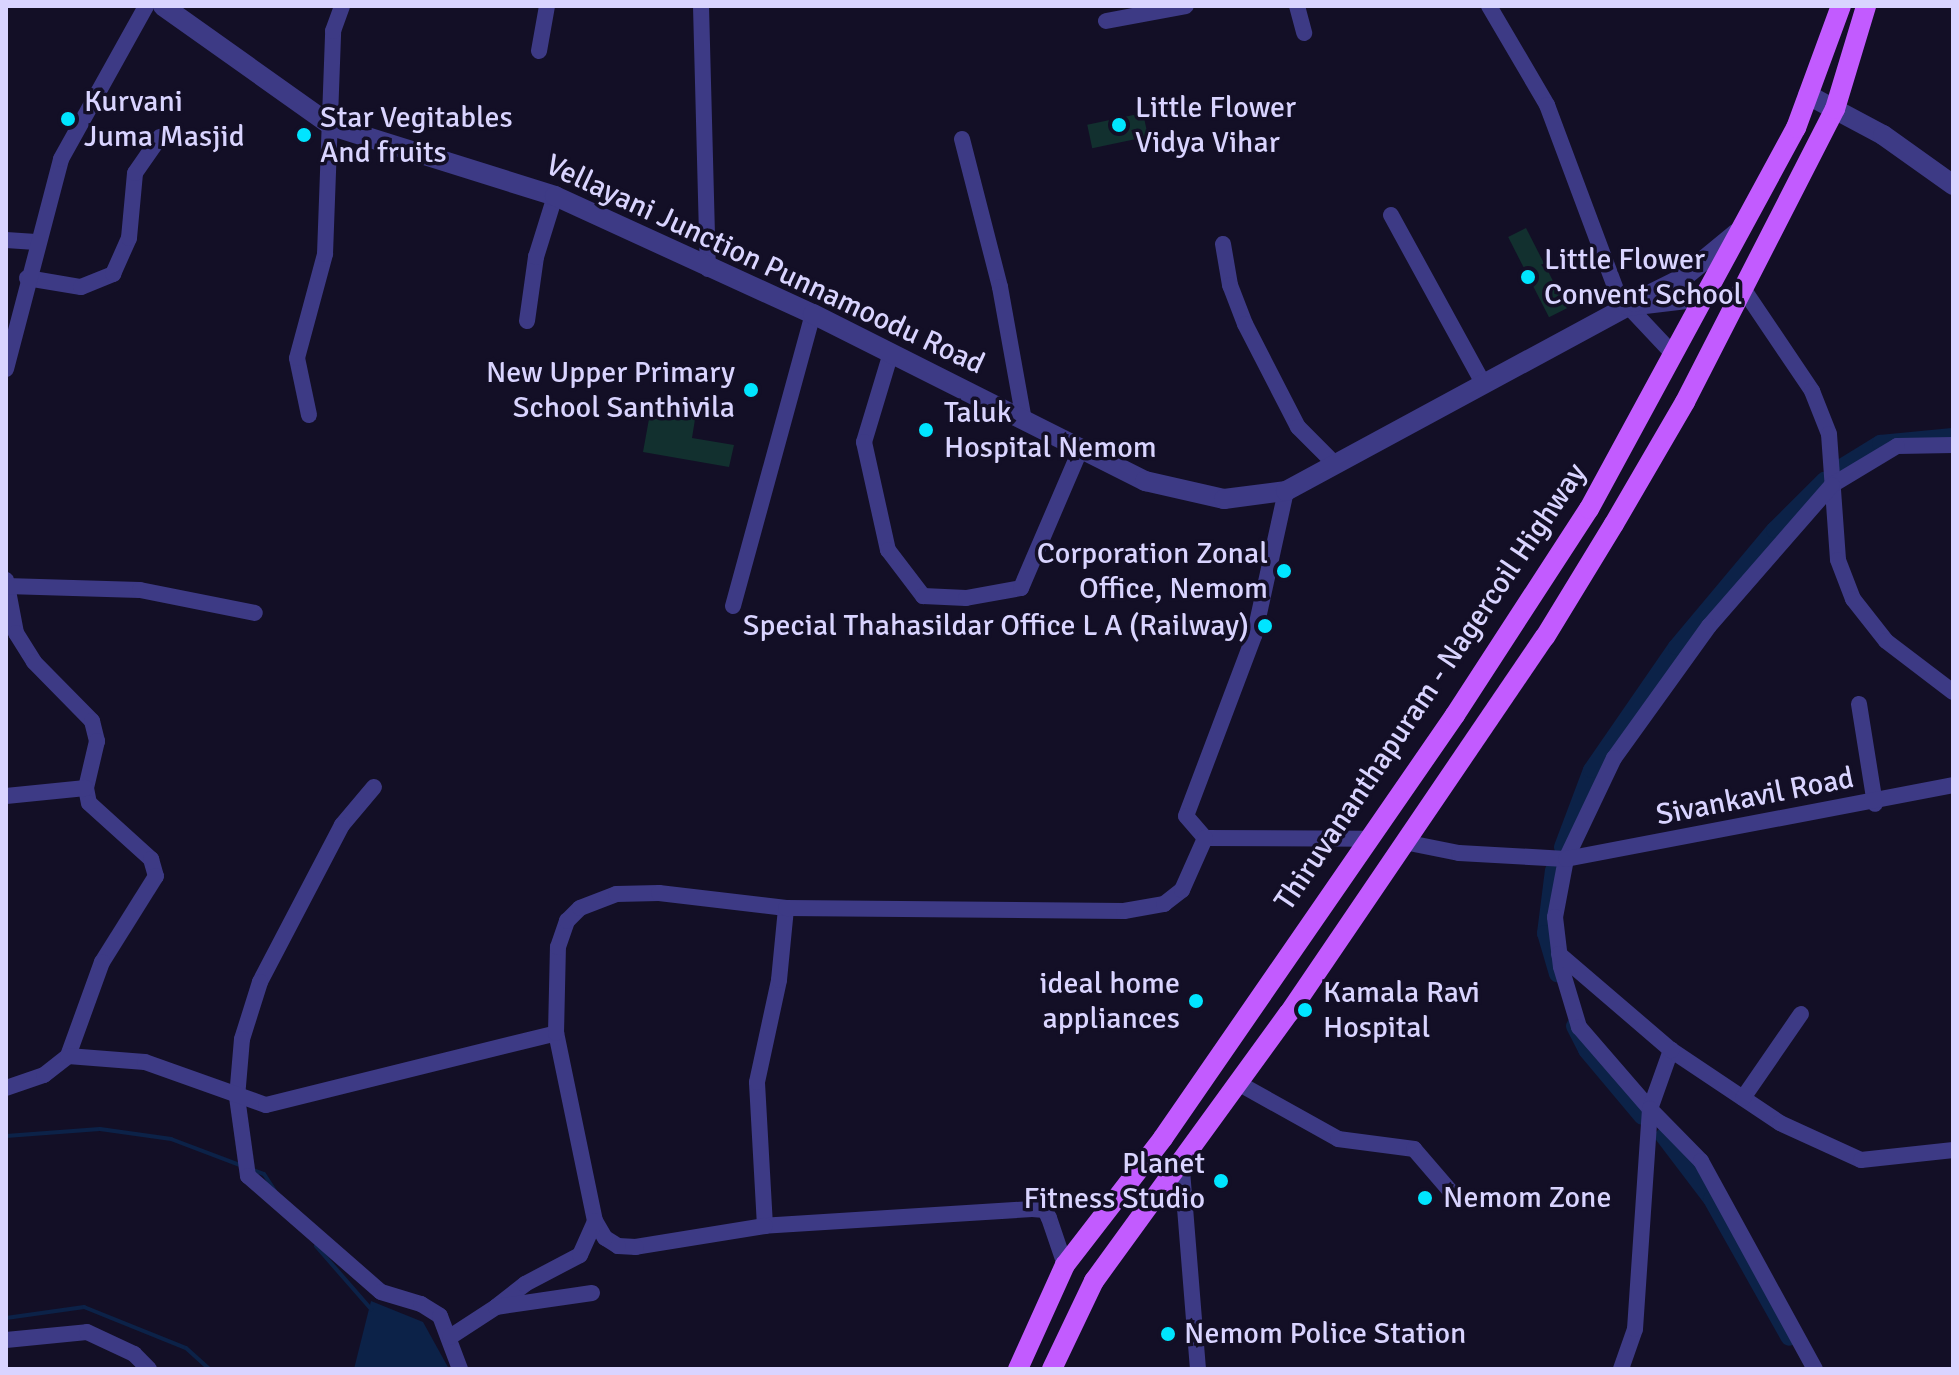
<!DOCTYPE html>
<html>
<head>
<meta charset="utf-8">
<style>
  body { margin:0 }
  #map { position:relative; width:1959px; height:1375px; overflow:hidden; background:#130f26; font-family:Signika,sans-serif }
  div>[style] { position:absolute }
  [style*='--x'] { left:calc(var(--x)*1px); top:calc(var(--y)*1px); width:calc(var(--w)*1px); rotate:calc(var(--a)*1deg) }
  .green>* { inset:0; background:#12302f; transform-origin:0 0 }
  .water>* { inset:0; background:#0c2248 }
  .stream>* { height:4px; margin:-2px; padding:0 2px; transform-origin:2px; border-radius:2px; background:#0c2248 }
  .canal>* { height:16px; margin:-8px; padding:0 8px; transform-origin:8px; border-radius:8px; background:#0c2248 }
  .minor>* { height:16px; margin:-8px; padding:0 8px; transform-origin:8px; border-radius:8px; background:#3d3a85 }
  .tertiary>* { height:20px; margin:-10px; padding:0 10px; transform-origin:10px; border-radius:10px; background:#3d3a85 }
  .primary>* { height:20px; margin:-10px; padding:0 10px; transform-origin:10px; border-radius:10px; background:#c25bff }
  .dots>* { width:22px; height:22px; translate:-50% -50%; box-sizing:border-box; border:4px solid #130f26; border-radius:50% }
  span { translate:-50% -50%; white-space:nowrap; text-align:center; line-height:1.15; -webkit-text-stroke:7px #130f26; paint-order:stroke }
  .poi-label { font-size:30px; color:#d9d4ff }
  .left { translate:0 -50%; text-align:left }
  .right { translate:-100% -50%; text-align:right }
  .street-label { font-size:30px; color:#d9d4ff }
  .frame { position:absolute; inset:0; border:8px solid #d9d4ff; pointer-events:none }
</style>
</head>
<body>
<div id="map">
  <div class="green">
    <i style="left:1143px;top:113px;width:24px;height:57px;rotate:78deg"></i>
    <i style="left:1526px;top:228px;width:90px;height:20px;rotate:63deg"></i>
    <i style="clip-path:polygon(651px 408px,696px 413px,692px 438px,734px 445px,729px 467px,643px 452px)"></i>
  </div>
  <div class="water">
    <i style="clip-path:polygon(371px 1301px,423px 1322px,449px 1369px,354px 1369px)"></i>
  </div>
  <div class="stream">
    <i style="--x:6;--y:1136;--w:94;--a:-4.3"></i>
    <i style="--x:100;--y:1129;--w:72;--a:8"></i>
    <i style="--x:171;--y:1139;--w:76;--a:20.8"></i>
    <i style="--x:250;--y:1169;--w:15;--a:20"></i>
    <i style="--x:264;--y:1174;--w:20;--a:57"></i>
    <i style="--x:316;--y:1246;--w:84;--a:48.9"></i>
    <i style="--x:6;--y:1318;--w:79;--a:-8"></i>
    <i style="--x:84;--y:1307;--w:110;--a:21.9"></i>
    <i style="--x:186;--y:1348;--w:31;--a:42"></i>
  </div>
  <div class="canal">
    <i style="--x:1836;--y:470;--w:52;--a:-31.5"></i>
    <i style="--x:1880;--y:443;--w:73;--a:-5.5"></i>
    <i style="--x:1562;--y:847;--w:82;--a:-69.4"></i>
    <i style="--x:1591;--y:770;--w:150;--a:-55.4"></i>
    <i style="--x:1676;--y:647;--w:153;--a:-50.1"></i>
    <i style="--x:1774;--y:530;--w:71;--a:-45"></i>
    <i style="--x:1553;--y:870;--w:64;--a:97.2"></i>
    <i style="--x:1545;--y:933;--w:43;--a:73.7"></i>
    <i style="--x:1574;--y:1026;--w:27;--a:63"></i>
    <i style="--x:1586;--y:1050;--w:87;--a:50.1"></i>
    <i style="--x:1663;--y:1136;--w:79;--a:52.7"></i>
    <i style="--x:1711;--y:1199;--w:159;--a:60.7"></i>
  </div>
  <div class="minor">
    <i style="--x:701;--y:6;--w:263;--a:88.5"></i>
    <i style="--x:1297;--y:6;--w:28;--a:75"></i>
    <i style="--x:1489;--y:6;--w:115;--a:59.6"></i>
    <i style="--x:1547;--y:105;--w:217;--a:69.5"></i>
    <i style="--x:1106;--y:21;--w:81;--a:-10.6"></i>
    <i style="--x:539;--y:51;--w:46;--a:-79.9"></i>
    <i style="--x:962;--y:139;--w:153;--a:75.6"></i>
    <i style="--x:1000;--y:287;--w:135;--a:79.8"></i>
    <i style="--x:1391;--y:215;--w:192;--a:61.3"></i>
    <i style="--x:6;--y:240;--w:30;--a:4"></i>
    <i style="--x:1223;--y:244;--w:42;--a:80.3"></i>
    <i style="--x:1230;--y:285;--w:42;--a:69"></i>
    <i style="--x:1245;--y:324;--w:116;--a:62.8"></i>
    <i style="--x:1298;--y:427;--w:51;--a:45"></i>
    <i style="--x:27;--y:278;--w:55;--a:9.5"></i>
    <i style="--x:81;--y:287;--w:35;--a:-22"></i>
    <i style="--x:113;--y:274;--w:39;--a:-66"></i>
    <i style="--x:129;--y:238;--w:65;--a:-84.7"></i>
    <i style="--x:135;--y:173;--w:44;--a:-55.2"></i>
    <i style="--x:1744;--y:290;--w:122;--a:56"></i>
    <i style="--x:1812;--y:391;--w:46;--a:68.4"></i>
    <i style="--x:1829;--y:434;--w:126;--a:85.9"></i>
    <i style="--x:1838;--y:560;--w:42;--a:69"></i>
    <i style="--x:1853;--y:599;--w:53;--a:51.8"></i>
    <i style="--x:1886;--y:641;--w:84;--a:37.3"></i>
    <i style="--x:1628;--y:306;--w:67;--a:46.8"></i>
    <i style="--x:527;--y:321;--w:65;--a:-82"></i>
    <i style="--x:536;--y:257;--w:64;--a:-72.7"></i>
    <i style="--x:890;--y:356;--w:90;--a:106.8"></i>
    <i style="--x:864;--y:442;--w:111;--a:77.5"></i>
    <i style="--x:888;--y:550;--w:58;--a:52.7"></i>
    <i style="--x:923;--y:596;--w:43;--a:2.7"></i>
    <i style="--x:966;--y:598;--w:56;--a:-10.3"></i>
    <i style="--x:1021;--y:588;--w:152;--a:-66.8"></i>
    <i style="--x:6;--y:369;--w:217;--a:-75.3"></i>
    <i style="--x:61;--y:159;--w:175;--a:-60.9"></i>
    <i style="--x:309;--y:415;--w:58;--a:-101.9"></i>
    <i style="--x:297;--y:358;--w:108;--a:-74.9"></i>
    <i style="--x:325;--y:254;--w:223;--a:-87.9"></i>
    <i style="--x:333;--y:31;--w:27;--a:-70"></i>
    <i style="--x:1953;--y:445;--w:56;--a:179"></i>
    <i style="--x:1897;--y:446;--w:76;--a:149"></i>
    <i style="--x:1832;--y:485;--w:187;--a:131.1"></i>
    <i style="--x:1709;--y:626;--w:163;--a:125.7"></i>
    <i style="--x:1614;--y:758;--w:112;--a:115.4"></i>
    <i style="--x:1566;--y:859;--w:59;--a:100.7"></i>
    <i style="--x:1555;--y:917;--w:50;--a:83.2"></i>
    <i style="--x:1561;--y:967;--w:63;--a:73.3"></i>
    <i style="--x:1579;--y:1027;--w:108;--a:49.1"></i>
    <i style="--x:1650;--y:1109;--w:63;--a:-70.4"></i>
    <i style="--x:1671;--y:1050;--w:131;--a:33.8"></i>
    <i style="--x:1780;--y:1123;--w:89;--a:24.6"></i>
    <i style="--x:1861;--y:1160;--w:93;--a:-6.2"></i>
    <i style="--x:1286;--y:491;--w:148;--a:102.4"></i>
    <i style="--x:1254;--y:636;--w:192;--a:110.7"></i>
    <i style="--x:1186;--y:816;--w:29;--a:49"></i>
    <i style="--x:1205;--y:838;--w:164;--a:0.3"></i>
    <i style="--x:6;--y:580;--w:54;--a:79.3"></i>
    <i style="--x:16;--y:633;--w:34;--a:58"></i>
    <i style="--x:34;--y:662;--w:83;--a:45.5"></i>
    <i style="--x:92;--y:721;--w:21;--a:76"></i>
    <i style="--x:97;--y:741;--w:48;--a:103.2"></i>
    <i style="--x:86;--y:788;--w:15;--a:79"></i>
    <i style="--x:89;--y:803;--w:84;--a:42.1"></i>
    <i style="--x:151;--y:859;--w:18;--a:74"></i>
    <i style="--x:156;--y:876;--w:102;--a:122.1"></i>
    <i style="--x:102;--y:962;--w:100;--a:109.9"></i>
    <i style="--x:6;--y:586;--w:134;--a:1.7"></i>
    <i style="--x:140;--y:590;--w:117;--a:11.3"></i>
    <i style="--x:733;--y:606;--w:303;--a:-74.7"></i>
    <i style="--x:1859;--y:704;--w:101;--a:80.9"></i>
    <i style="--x:374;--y:787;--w:50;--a:130.1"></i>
    <i style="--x:342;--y:825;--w:177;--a:117.6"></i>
    <i style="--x:260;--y:982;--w:60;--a:107.5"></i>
    <i style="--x:242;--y:1039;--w:58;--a:94.9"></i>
    <i style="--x:237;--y:1097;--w:80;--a:82.1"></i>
    <i style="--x:248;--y:1176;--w:176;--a:41.1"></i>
    <i style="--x:381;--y:1292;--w:42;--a:16.7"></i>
    <i style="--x:421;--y:1304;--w:22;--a:32"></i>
    <i style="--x:440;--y:1316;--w:57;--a:69.3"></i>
    <i style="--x:6;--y:796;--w:80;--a:-5.7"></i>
    <i style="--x:1404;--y:842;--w:56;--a:11.3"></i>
    <i style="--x:1459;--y:853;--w:107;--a:3.2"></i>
    <i style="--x:1566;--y:859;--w:394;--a:-10.8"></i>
    <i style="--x:1559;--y:954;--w:148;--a:40.6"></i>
    <i style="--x:1238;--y:1083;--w:115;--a:29.2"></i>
    <i style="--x:1338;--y:1139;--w:77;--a:7.5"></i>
    <i style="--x:1414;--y:1149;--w:58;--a:49.2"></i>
    <i style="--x:6;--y:1088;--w:40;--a:-18.9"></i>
    <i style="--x:44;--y:1075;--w:31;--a:-38"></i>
    <i style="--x:68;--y:1056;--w:77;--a:4.5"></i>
    <i style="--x:145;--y:1062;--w:128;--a:19.6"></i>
    <i style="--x:266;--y:1105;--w:299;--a:-13.9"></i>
    <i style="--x:1743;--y:1098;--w:102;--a:-55.4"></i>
    <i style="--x:1181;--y:1158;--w:212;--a:85.4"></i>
    <i style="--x:765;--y:1226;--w:144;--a:-93.2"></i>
    <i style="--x:757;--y:1082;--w:104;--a:-77.8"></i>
    <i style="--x:779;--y:980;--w:72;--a:-84.4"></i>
    <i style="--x:1065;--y:1265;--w:50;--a:-108.8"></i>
    <i style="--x:1049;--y:1218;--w:9;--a:-117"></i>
    <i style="--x:1045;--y:1210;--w:13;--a:-176"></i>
    <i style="--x:1032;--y:1209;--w:268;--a:176.4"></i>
    <i style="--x:765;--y:1226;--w:131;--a:170.8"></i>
    <i style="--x:636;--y:1247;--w:18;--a:-177"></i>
    <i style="--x:618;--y:1246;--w:15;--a:-148"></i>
    <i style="--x:605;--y:1238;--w:20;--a:-120"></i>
    <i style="--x:595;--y:1221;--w:192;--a:-101.7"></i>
    <i style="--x:556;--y:1033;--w:86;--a:-88.7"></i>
    <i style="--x:558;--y:947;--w:28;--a:-71"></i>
    <i style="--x:567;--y:921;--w:18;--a:-45"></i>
    <i style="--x:580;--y:908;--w:39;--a:-21"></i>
    <i style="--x:616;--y:894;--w:43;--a:-1.3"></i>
    <i style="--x:659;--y:893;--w:128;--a:6.7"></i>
    <i style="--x:786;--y:908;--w:338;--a:0.5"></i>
    <i style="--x:1124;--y:911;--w:41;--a:-9.9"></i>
    <i style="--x:1164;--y:904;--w:23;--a:-38"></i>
    <i style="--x:1182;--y:890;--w:57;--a:-66.1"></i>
    <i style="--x:497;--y:1306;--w:36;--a:-38"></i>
    <i style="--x:525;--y:1284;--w:62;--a:-27.8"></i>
    <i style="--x:580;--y:1255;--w:37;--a:-66"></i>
    <i style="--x:450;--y:1337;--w:55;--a:-33.1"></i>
    <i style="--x:496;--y:1307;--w:97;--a:-8.3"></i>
    <i style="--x:6;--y:1340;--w:81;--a:-5.6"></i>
    <i style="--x:87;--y:1332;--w:52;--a:25.1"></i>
    <i style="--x:134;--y:1354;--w:21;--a:45"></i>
    <i style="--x:1621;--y:1369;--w:42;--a:-70.7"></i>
    <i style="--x:1635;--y:1329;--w:221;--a:-86.1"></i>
    <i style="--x:1650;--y:1109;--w:73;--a:45.6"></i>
    <i style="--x:1701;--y:1161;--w:237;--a:61.3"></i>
  </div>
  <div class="tertiary">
    <i style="--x:163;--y:6;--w:207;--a:35.4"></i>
    <i style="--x:332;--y:126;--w:234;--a:17.4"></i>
    <i style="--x:555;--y:196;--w:284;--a:24.6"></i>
    <i style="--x:813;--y:314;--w:372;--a:26.7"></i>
    <i style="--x:1145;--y:481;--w:81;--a:12.8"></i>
    <i style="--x:1224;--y:499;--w:63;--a:-7.4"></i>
    <i style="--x:1286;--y:491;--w:389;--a:-28.4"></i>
    <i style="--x:1628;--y:306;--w:76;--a:-6.8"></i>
    <i style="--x:1808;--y:95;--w:85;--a:28.1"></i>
    <i style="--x:1883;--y:135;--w:86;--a:35.5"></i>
    <i style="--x:1635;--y:302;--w:51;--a:-26.6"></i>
    <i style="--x:1681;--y:279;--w:72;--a:-39.4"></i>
  </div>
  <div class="primary">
    <i style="--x:1018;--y:1369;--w:114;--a:-65.7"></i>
    <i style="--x:1065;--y:1265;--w:160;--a:-52.3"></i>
    <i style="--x:1163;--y:1138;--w:514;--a:-55.38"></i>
    <i style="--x:1455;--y:715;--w:246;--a:-57"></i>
    <i style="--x:1589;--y:509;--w:434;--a:-61.5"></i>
    <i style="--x:1796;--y:128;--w:130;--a:-69.8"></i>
    <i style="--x:1052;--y:1369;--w:98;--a:-64.5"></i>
    <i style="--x:1094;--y:1281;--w:331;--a:-54"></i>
    <i style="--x:1289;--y:1013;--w:455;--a:-55.8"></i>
    <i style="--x:1545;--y:637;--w:132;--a:-58.6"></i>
    <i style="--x:1614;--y:524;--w:141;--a:-59.8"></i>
    <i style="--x:1685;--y:402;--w:329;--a:-62.9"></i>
    <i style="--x:1835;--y:109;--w:108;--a:-73.2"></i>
  </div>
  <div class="dots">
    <i style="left:68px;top:119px;background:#00e5ff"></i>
    <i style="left:1119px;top:125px;background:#00e5ff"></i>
    <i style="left:304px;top:135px;background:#00e5ff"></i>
    <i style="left:1528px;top:277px;background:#00e5ff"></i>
    <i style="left:751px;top:390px;background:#00e5ff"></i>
    <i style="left:926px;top:430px;background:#00e5ff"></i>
    <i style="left:1284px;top:571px;background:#00e5ff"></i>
    <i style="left:1265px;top:626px;background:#00e5ff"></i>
    <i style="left:1196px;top:1001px;background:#00e5ff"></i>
    <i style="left:1305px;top:1010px;background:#00e5ff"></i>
    <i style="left:1221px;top:1181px;background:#00e5ff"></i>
    <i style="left:1425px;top:1198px;background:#00e5ff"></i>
    <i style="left:1168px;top:1334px;background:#00e5ff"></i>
  </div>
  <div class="poi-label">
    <span class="left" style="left:84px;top:119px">Kurvani<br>Juma Masjid</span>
    <span class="left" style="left:1135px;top:125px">Little Flower<br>Vidya Vihar</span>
    <span class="left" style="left:320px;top:135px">Star Vegitables<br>And fruits</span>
    <span class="left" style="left:1544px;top:277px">Little Flower<br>Convent School</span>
    <span class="right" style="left:735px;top:390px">New Upper Primary<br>School Santhivila</span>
    <span class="left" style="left:944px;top:430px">Taluk<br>Hospital Nemom</span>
    <span class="right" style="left:1268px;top:571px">Corporation Zonal<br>Office, Nemom</span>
    <span class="right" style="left:1249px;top:626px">Special Thahasildar Office L A (Railway)</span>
    <span class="right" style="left:1180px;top:1001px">ideal home<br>appliances</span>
    <span class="left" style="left:1323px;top:1010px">Kamala Ravi<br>Hospital</span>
    <span class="right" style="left:1205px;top:1181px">Planet<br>Fitness Studio</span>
    <span class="left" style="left:1443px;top:1198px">Nemom Zone</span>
    <span class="left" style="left:1184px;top:1334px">Nemom Police Station</span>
  </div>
  <div class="street-label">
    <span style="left:765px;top:265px;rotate:25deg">Vellayani Junction Punnamoodu Road</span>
    <span style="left:1431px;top:687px;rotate:-56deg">Thiruvananthapuram - Nagercoil Highway</span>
    <span style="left:1755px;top:797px;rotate:-11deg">Sivankavil Road</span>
  </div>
  <div class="frame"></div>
</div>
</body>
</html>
